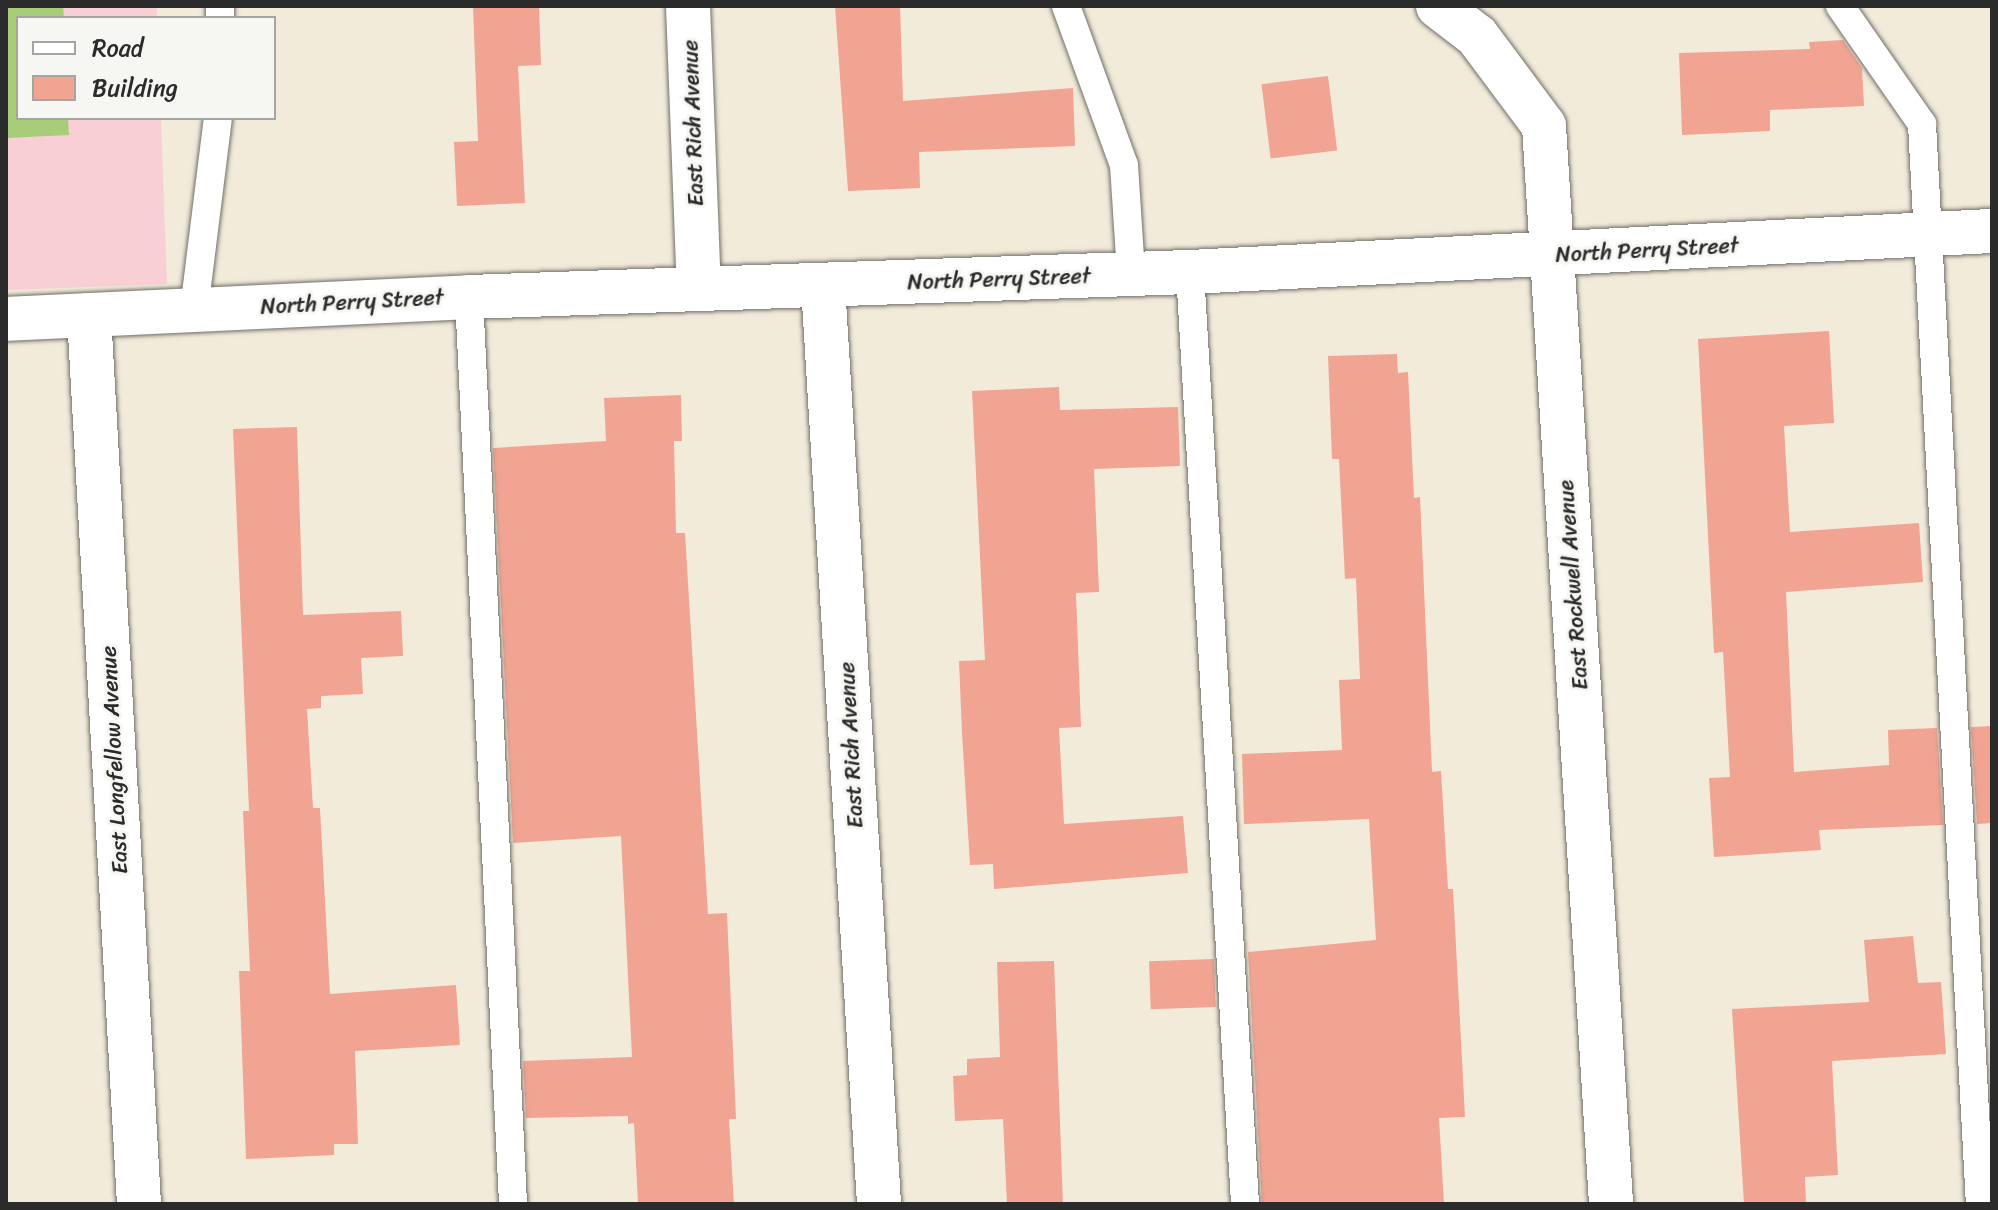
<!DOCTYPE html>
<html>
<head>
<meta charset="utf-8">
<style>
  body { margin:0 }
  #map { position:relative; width:1998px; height:1210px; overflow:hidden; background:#f2ebda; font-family:Sriracha,sans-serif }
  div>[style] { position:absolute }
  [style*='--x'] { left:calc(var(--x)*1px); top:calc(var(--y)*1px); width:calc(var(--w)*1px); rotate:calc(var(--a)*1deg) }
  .built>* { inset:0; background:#f7cfd5 }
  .green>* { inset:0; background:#a7cd78 }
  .building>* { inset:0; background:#f1a492; transform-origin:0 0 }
  .roads { filter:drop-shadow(0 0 2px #716e68) drop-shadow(0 0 2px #716e68) }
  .lane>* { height:28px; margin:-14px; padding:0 14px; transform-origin:14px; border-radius:14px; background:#fff }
  .street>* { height:44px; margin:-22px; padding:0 22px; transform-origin:22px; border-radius:22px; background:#fff }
  .secondary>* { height:44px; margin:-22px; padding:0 22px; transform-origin:22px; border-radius:22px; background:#fff }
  span { translate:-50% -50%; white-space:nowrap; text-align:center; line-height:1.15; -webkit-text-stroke:6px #f6f6f2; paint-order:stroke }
  .street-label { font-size:22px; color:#2b2b2b }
  .frame { position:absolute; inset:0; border:8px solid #2b2b2b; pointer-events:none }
  .legend { position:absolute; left:16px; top:16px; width:260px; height:104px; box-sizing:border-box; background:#f6f6f2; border:2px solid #a5a5a2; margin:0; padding:10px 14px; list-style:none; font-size:24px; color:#2b2b2b }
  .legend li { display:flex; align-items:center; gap:16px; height:40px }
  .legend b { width:40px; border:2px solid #a5a5a2 }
</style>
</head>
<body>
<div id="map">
  <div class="built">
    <i style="clip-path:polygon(6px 6px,157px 6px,157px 18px,18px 18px,18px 118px,161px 118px,167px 284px,6px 290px)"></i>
  </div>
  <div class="green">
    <i style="clip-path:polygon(6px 6px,63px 6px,64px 18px,18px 18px,18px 118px,68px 118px,69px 135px,6px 138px)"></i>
  </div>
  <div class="building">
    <i style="clip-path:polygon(473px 6px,539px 6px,541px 65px,518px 66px,525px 203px,457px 206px,454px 142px,478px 141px)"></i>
    <i style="clip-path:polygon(835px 6px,900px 6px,903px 101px,1073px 88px,1075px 146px,919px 152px,920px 188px,848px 191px)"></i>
    <i style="clip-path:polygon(1843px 40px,1862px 68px,1864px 106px,1770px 110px,1770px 131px,1682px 135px,1679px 53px,1810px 49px,1809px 42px)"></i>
    <i style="left:1328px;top:76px;width:75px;height:67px;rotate:83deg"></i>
    <i style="clip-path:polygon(1829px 331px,1834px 423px,1784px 426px,1790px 532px,1919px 523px,1923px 582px,1786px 592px,1794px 772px,1889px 765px,1888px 730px,1937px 728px,1943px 825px,1819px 830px,1821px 850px,1714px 857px,1709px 778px,1730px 777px,1723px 652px,1714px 653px,1698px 339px)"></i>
    <i style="clip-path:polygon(1397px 354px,1398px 373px,1408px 372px,1414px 498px,1420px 497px,1432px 772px,1441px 771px,1448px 889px,1453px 889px,1465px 1117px,1439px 1118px,1444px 1204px,1262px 1204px,1248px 952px,1376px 940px,1369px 819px,1244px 824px,1242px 754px,1342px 750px,1339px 680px,1360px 679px,1356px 578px,1345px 579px,1339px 459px,1332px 459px,1328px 356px)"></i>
    <i style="clip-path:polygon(1059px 387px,1060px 410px,1178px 407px,1180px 466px,1094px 469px,1099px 592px,1076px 593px,1081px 727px,1059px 728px,1064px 824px,1183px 816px,1188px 873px,994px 889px,993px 864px,970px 865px,962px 733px,959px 661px,985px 660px,972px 391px)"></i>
    <i style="clip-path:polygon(681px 395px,682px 441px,674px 441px,676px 533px,685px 533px,708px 914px,727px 913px,736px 1119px,729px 1119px,734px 1204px,638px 1204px,634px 1123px,628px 1124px,628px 1116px,526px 1118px,523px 1061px,632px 1057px,621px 836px,513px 843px,493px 448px,606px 441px,604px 398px)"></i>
    <i style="clip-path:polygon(297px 427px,303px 615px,401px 611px,403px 656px,361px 658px,363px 694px,321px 696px,321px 708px,307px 709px,313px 808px,320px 808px,330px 994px,456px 985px,460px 1045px,355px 1051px,358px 1144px,334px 1144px,334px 1155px,246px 1159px,239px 971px,250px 971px,243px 811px,249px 811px,233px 429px)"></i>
    <i style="clip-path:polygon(1992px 726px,1992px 823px,1977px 824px,1971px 727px)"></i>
    <i style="clip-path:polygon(1913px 936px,1918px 983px,1941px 982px,1946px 1054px,1832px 1061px,1838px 1175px,1805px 1177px,1806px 1204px,1744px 1204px,1732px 1009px,1869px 1002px,1864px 940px)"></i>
    <i style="left:1214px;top:959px;width:48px;height:65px;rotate:88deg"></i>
    <i style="clip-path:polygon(1054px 961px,1063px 1204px,1007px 1204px,1003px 1119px,955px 1121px,953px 1076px,967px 1075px,967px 1059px,1000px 1057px,997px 962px)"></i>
  </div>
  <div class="roads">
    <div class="lane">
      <i style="--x:220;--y:6;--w:12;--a:90"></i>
      <i style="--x:1066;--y:6;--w:169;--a:70"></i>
      <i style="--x:1124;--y:165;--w:109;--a:86.3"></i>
      <i style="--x:1840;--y:6;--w:144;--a:55.2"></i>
      <i style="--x:1922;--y:124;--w:1082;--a:86.93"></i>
      <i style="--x:1190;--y:272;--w:934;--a:86.62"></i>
      <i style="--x:469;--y:297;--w:908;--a:87.22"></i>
      <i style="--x:194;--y:310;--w:193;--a:-82.9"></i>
    </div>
    <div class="street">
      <i style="--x:688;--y:6;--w:282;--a:87.8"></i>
      <i style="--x:1438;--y:6;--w:49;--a:37.6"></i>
      <i style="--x:1477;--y:36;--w:112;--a:53.3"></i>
      <i style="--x:1544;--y:126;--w:1080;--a:86.44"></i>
      <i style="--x:823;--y:285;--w:921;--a:86.51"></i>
      <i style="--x:89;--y:315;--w:890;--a:86.78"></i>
    </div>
    <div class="secondary">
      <i style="--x:6;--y:319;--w:464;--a:-2.7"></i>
      <i style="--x:469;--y:297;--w:721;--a:-1.99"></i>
      <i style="--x:1190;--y:272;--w:803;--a:-2.93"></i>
    </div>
  </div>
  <div class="street-label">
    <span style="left:693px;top:123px;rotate:-92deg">East Rich Avenue</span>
    <span style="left:1647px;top:250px;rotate:-3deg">North Perry Street</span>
    <span style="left:999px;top:279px;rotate:-2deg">North Perry Street</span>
    <span style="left:352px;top:302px;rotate:-3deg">North Perry Street</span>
    <span style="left:1573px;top:585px;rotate:-94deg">East Rockwell Avenue</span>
    <span style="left:851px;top:745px;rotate:-93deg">East Rich Avenue</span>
    <span style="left:114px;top:760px;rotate:-93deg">East Longfellow Avenue</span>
  </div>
  <div class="frame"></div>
  <ul class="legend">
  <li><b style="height:10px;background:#fff"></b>Road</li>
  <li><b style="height:22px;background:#f1a492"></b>Building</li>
  </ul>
</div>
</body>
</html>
